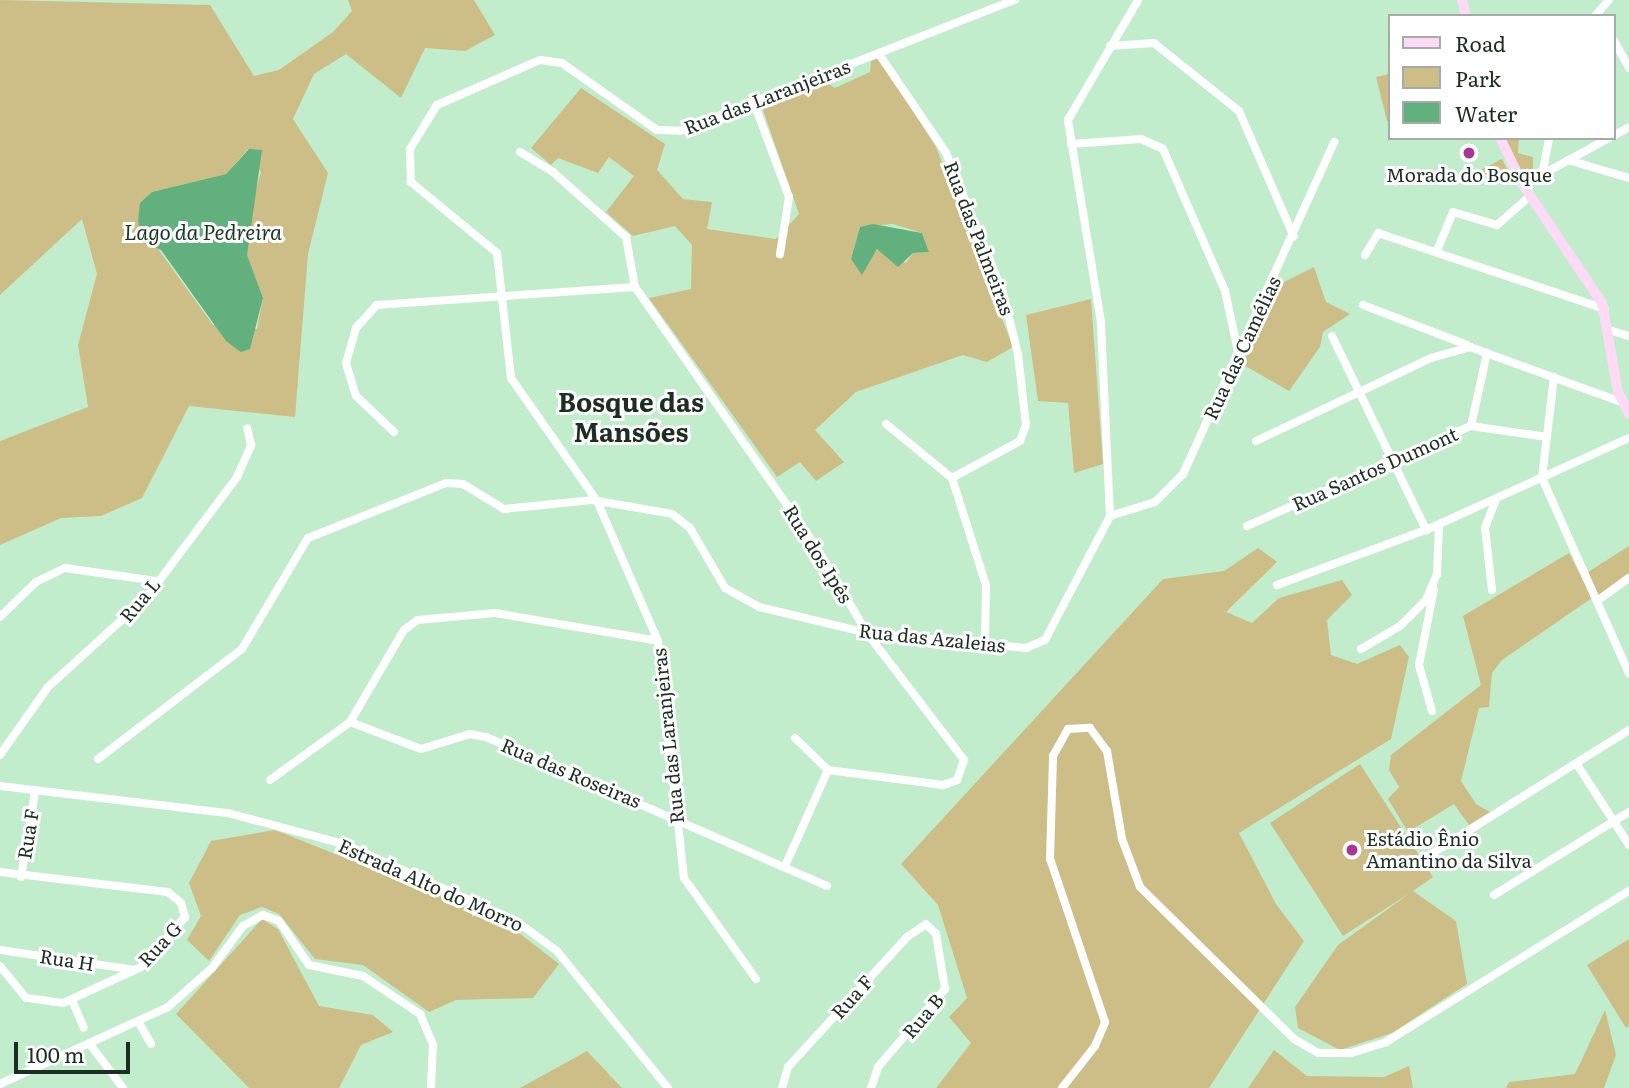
<!DOCTYPE html>
<html>
<head>
<meta charset="utf-8">
<style>
  body { margin:0 }
  #map { position:relative; width:1629px; height:1088px; overflow:hidden; background:#c1edcd; font-family:Literata,serif }
  div>[style] { position:absolute }
  [style*='--x'] { left:calc(var(--x)*1px); top:calc(var(--y)*1px); width:calc(var(--w)*1px); rotate:calc(var(--a)*1deg) }
  .green>* { inset:0; background:#cdbe88 }
  .water>* { inset:0; background:#62b07d }
  .minor>* { height:8px; margin:-4px; padding:0 4px; transform-origin:4px; border-radius:4px; background:#fff }
  .major>* { height:10px; margin:-5px; padding:0 5px; transform-origin:5px; border-radius:5px; background:#fddaf5 }
  .dots>* { width:19px; height:19px; translate:-50% -50%; box-sizing:border-box; border:4px solid #fff; border-radius:50% }
  span { translate:-50% -50%; white-space:nowrap; text-align:center; line-height:1.15; -webkit-text-stroke:6px #fff; paint-order:stroke }
  .street-label { font-size:19px; color:#1d2e22 }
  .poi-label { font-size:19px; color:#1d2e22 }
  .left { translate:0 -50%; text-align:left }
  .water-label { font-size:21px; color:#183924; font-style:italic }
  .district-label { font-size:26px; color:#1d2e22; font-weight:700 }
  .legend { position:absolute; left:1388px; top:14px; width:228px; height:126px; box-sizing:border-box; background:#fff; border:2px solid #a5aba7; margin:0; padding:9px 12px; list-style:none; font-size:21px; color:#1d2e22 }
  .legend li { display:flex; align-items:center; gap:14px; height:35px }
  .legend b { width:35px; border:2px solid #a5aba7 }
  .scale { position:absolute; left:14px; top:1042px; width:116px; height:32px; box-sizing:border-box; border:4px solid #1d2e22; border-top:0; padding-left:9px; font-size:21px; line-height:24px; white-space:nowrap; color:#1d2e22; -webkit-text-stroke:5px #fff; paint-order:stroke }
</style>
</head>
<body>
<div id="map">
  <div class="green">
    <i style="clip-path:polygon(evenodd,0 0,210px 5px,254px 76px,279px 70px,333px 32px,352px 11px,348px 0,474px 0,495px 35px,465px 51px,425px 48px,401px 98px,346px 54px,314px 74px,293px 119px,328px 173px,308px 254px,295px 417px,189px 406px,142px 498px,101px 516px,61px 518px,0 545px,0 441px,88px 407px,78px 345px,97px 274px,82px 219px,0 295px,0 0,248px 149px,261px 172px,249px 212px,247px 256px,263px 298px,257px 329px,213px 325px,138px 221px,141px 203px,152px 192px,226px 174px,248px 149px)"></i>
    <i style="clip-path:polygon(evenodd,879px 58px,936px 147px,1013px 347px,987px 362px,963px 355px,856px 392px,815px 430px,844px 462px,816px 481px,800px 462px,777px 477px,649px 298px,691px 289px,692px 245px,675px 226px,633px 236px,606px 212px,634px 176px,609px 157px,598px 173px,558px 158px,551px 165px,531px 148px,581px 88px,665px 144px,657px 170px,683px 199px,712px 202px,707px 229px,776px 239px,799px 214px,762px 107px,824px 81px,835px 88px,870px 72px,871px 61px,879px 58px,893px 224px,922px 233px,929px 252px,913px 253px,906px 263px,878px 249px,867px 262px,851px 259px,860px 227px,893px 224px)"></i>
    <i style="clip-path:polygon(1389px 74px,1389px 121px,1387px 121px,1376px 77px)"></i>
    <i style="clip-path:polygon(1506px 138px,1519px 138px,1518px 153px,1533px 157px,1533px 174px,1520px 175px)"></i>
    <i style="clip-path:polygon(1502px 159px,1513px 181px,1479px 173px,1478px 171px)"></i>
    <i style="clip-path:polygon(1314px 267px,1326px 302px,1350px 314px,1323px 332px,1320px 347px,1289px 391px,1242px 364px,1278px 285px)"></i>
    <i style="clip-path:polygon(1091px 299px,1103px 464px,1074px 473px,1068px 403px,1038px 401px,1026px 315px)"></i>
    <i style="clip-path:polygon(1629px 546px,1629px 575px,1598px 596px,1588px 572px)"></i>
    <i style="clip-path:polygon(1258px 548px,1277px 562px,1226px 612px,1252px 623px,1279px 598px,1342px 580px,1352px 595px,1327px 620px,1331px 655px,1357px 664px,1400px 645px,1409px 657px,1391px 739px,1239px 833px,1276px 904px,1304px 941px,1209px 1088px,936px 1088px,971px 1043px,949px 1017px,967px 998px,938px 905px,901px 864px,1163px 579px,1224px 571px)"></i>
    <i style="clip-path:polygon(1569px 553px,1592px 598px,1502px 660px,1492px 673px,1489px 707px,1479px 708px,1461px 781px,1476px 804px,1490px 812px,1469px 825px,1454px 804px,1408px 832px,1388px 799px,1399px 787px,1389px 770px,1391px 755px,1481px 685px,1463px 616px)"></i>
    <i style="clip-path:polygon(1360px 764px,1433px 877px,1413px 891px,1456px 921px,1467px 984px,1392px 1033px,1340px 1050px,1298px 1028px,1295px 1007px,1338px 945px,1410px 893px,1343px 936px,1270px 823px)"></i>
    <i style="clip-path:polygon(275px 830px,504px 921px,559px 964px,533px 998px,456px 1000px,429px 1012px,363px 965px,315px 959px,279px 914px,262px 907px,240px 915px,209px 961px,187px 940px,201px 916px,189px 883px,211px 841px)"></i>
    <i style="clip-path:polygon(262px 919px,278px 929px,319px 1006px,373px 1015px,393px 1032px,361px 1045px,339px 1088px,249px 1088px,176px 1014px)"></i>
    <i style="clip-path:polygon(1629px 939px,1629px 1026px,1626px 1028px,1587px 965px)"></i>
    <i style="clip-path:polygon(1605px 1010px,1616px 1055px,1604px 1088px,1506px 1088px,1509px 1082px,1575px 1074px)"></i>
    <i style="clip-path:polygon(1274px 1050px,1307px 1076px,1384px 1077px,1409px 1066px,1413px 1088px,1248px 1088px)"></i>
    <i style="clip-path:polygon(587px 1051px,622px 1088px,520px 1088px)"></i>
  </div>
  <div class="water">
    <i style="clip-path:polygon(249px 149px,262px 150px,247px 255px,263px 298px,250px 349px,241px 352px,226px 341px,161px 250px,144px 243px,138px 221px,140px 203px,152px 192px,226px 174px)"></i>
    <i style="clip-path:polygon(873px 224px,922px 233px,929px 252px,913px 253px,898px 267px,877px 249px,862px 275px,851px 259px,860px 227px)"></i>
  </div>
  <div class="minor">
    <i style="--x:1595;--y:16;--w:21;--a:-49"></i>
    <i style="--x:1613;--y:39;--w:33;--a:61"></i>
    <i style="--x:1110;--y:46;--w:44;--a:-3.9"></i>
    <i style="--x:1154;--y:43;--w:109;--a:38.7"></i>
    <i style="--x:1239;--y:111;--w:137;--a:66.4"></i>
    <i style="--x:879;--y:54;--w:120;--a:55.9"></i>
    <i style="--x:946;--y:153;--w:151;--a:67.8"></i>
    <i style="--x:1003;--y:293;--w:63;--a:76.2"></i>
    <i style="--x:1018;--y:354;--w:71;--a:83.6"></i>
    <i style="--x:1026;--y:425;--w:17;--a:111"></i>
    <i style="--x:1020;--y:441;--w:77;--a:151.4"></i>
    <i style="--x:952;--y:478;--w:112;--a:72.4"></i>
    <i style="--x:986;--y:585;--w:60;--a:91"></i>
    <i style="--x:754;--y:103;--w:100;--a:69.6"></i>
    <i style="--x:789;--y:197;--w:58;--a:99"></i>
    <i style="--x:1613;--y:136;--w:18;--a:-29"></i>
    <i style="--x:1071;--y:144;--w:70;--a:-4.1"></i>
    <i style="--x:1141;--y:139;--w:24;--a:24"></i>
    <i style="--x:1163;--y:149;--w:155;--a:66.4"></i>
    <i style="--x:1225;--y:291;--w:61;--a:77.8"></i>
    <i style="--x:520;--y:152;--w:39;--a:31"></i>
    <i style="--x:553;--y:172;--w:98;--a:41.7"></i>
    <i style="--x:626;--y:237;--w:51;--a:79.8"></i>
    <i style="--x:635;--y:287;--w:318;--a:55.1"></i>
    <i style="--x:817;--y:548;--w:99;--a:59.5"></i>
    <i style="--x:867;--y:633;--w:160;--a:52.6"></i>
    <i style="--x:964;--y:760;--w:21;--a:109"></i>
    <i style="--x:957;--y:780;--w:15;--a:160"></i>
    <i style="--x:943;--y:785;--w:116;--a:-172.6"></i>
    <i style="--x:828;--y:770;--w:105;--a:114.1"></i>
    <i style="--x:1568;--y:160;--w:64;--a:16.4"></i>
    <i style="--x:1542;--y:175;--w:38;--a:-79"></i>
    <i style="--x:1523;--y:185;--w:98;--a:-28.7"></i>
    <i style="--x:1437;--y:251;--w:42;--a:-67.7"></i>
    <i style="--x:1453;--y:212;--w:46;--a:16.5"></i>
    <i style="--x:1497;--y:225;--w:44;--a:-41.3"></i>
    <i style="--x:1365;--y:255;--w:26;--a:-59"></i>
    <i style="--x:1378;--y:233;--w:239;--a:18.5"></i>
    <i style="--x:1363;--y:305;--w:111;--a:21"></i>
    <i style="--x:1609;--y:330;--w:21;--a:17"></i>
    <i style="--x:1332;--y:336;--w:216;--a:64.1"></i>
    <i style="--x:1554;--y:377;--w:102;--a:96.8"></i>
    <i style="--x:1542;--y:478;--w:214;--a:66"></i>
    <i style="--x:886;--y:424;--w:85;--a:39.3"></i>
    <i style="--x:1471;--y:426;--w:75;--a:-77.6"></i>
    <i style="--x:394;--y:432;--w:52;--a:-136.5"></i>
    <i style="--x:356;--y:396;--w:34;--a:-107"></i>
    <i style="--x:346;--y:363;--w:36;--a:-74"></i>
    <i style="--x:356;--y:328;--w:31;--a:-48"></i>
    <i style="--x:377;--y:305;--w:259;--a:-4"></i>
    <i style="--x:1256;--y:441;--w:194;--a:-25.4"></i>
    <i style="--x:1431;--y:358;--w:41;--a:-15.8"></i>
    <i style="--x:1470;--y:347;--w:161;--a:20"></i>
    <i style="--x:1110;--y:516;--w:47;--a:-17.3"></i>
    <i style="--x:1155;--y:502;--w:40;--a:-45"></i>
    <i style="--x:1183;--y:474;--w:365;--a:-65.5"></i>
    <i style="--x:1247;--y:526;--w:245;--a:-24.1"></i>
    <i style="--x:1471;--y:426;--w:77;--a:8.2"></i>
    <i style="--x:1277;--y:585;--w:159;--a:-20.3"></i>
    <i style="--x:1426;--y:530;--w:223;--a:-24.4"></i>
    <i style="--x:1492;--y:590;--w:62;--a:-96.4"></i>
    <i style="--x:1485;--y:528;--w:30;--a:-69"></i>
    <i style="--x:1597;--y:601;--w:39;--a:-36"></i>
    <i style="--x:0;--y:617;--w:50;--a:-44.2"></i>
    <i style="--x:36;--y:582;--w:32;--a:-26"></i>
    <i style="--x:65;--y:568;--w:92;--a:8.1"></i>
    <i style="--x:1361;--y:649;--w:45;--a:-30.5"></i>
    <i style="--x:1400;--y:626;--w:37;--a:-45"></i>
    <i style="--x:1426;--y:600;--w:28;--a:-67"></i>
    <i style="--x:1437;--y:574;--w:49;--a:-87.7"></i>
    <i style="--x:1432;--y:711;--w:48;--a:-105.8"></i>
    <i style="--x:1419;--y:665;--w:77;--a:-78.8"></i>
    <i style="--x:350;--y:722;--w:76;--a:20.8"></i>
    <i style="--x:421;--y:749;--w:51;--a:-17"></i>
    <i style="--x:470;--y:734;--w:16;--a:11"></i>
    <i style="--x:486;--y:737;--w:372;--a:23.6"></i>
    <i style="--x:795;--y:738;--w:46;--a:44.1"></i>
    <i style="--x:0;--y:755;--w:83;--a:-54.8"></i>
    <i style="--x:48;--y:687;--w:134;--a:-42.3"></i>
    <i style="--x:147;--y:597;--w:150;--a:-53.1"></i>
    <i style="--x:237;--y:477;--w:35;--a:-66"></i>
    <i style="--x:251;--y:445;--w:17;--a:-103"></i>
    <i style="--x:98;--y:759;--w:181;--a:-37.4"></i>
    <i style="--x:242;--y:649;--w:129;--a:-59.3"></i>
    <i style="--x:308;--y:538;--w:149;--a:-21.7"></i>
    <i style="--x:446;--y:483;--w:17;--a:3"></i>
    <i style="--x:463;--y:484;--w:48;--a:31.4"></i>
    <i style="--x:504;--y:509;--w:88;--a:-5.8"></i>
    <i style="--x:592;--y:500;--w:81;--a:9.9"></i>
    <i style="--x:672;--y:514;--w:23;--a:38"></i>
    <i style="--x:690;--y:528;--w:69;--a:59.7"></i>
    <i style="--x:725;--y:588;--w:39;--a:29"></i>
    <i style="--x:759;--y:607;--w:111;--a:13.5"></i>
    <i style="--x:867;--y:633;--w:160;--a:5.4"></i>
    <i style="--x:1026;--y:648;--w:21;--a:-23"></i>
    <i style="--x:1045;--y:640;--w:140;--a:-62.3"></i>
    <i style="--x:1110;--y:516;--w:194;--a:-92.7"></i>
    <i style="--x:1101;--y:322;--w:205;--a:-99.3"></i>
    <i style="--x:1068;--y:120;--w:139;--a:-59.7"></i>
    <i style="--x:1576;--y:763;--w:98;--a:57.1"></i>
    <i style="--x:270;--y:780;--w:99;--a:-35.9"></i>
    <i style="--x:350;--y:722;--w:107;--a:-59.6"></i>
    <i style="--x:404;--y:630;--w:17;--a:-36"></i>
    <i style="--x:418;--y:620;--w:77;--a:-5.2"></i>
    <i style="--x:495;--y:613;--w:165;--a:9.7"></i>
    <i style="--x:0;--y:786;--w:230;--a:6.8"></i>
    <i style="--x:228;--y:813;--w:120;--a:15"></i>
    <i style="--x:344;--y:844;--w:188;--a:24.1"></i>
    <i style="--x:516;--y:921;--w:51;--a:36.2"></i>
    <i style="--x:557;--y:951;--w:176;--a:51"></i>
    <i style="--x:1428;--y:856;--w:237;--a:-32.1"></i>
    <i style="--x:0;--y:872;--w:169;--a:6.8"></i>
    <i style="--x:168;--y:892;--w:17;--a:40"></i>
    <i style="--x:181;--y:903;--w:15;--a:74"></i>
    <i style="--x:185;--y:917;--w:67;--a:131.3"></i>
    <i style="--x:141;--y:967;--w:86;--a:155.2"></i>
    <i style="--x:63;--y:1003;--w:37;--a:-172"></i>
    <i style="--x:26;--y:998;--w:41;--a:-129.1"></i>
    <i style="--x:21;--y:877;--w:86;--a:-80.6"></i>
    <i style="--x:1494;--y:895;--w:158;--a:-31.6"></i>
    <i style="--x:0;--y:950;--w:136;--a:8.4"></i>
    <i style="--x:756;--y:979;--w:124;--a:-125.5"></i>
    <i style="--x:684;--y:878;--w:238;--a:-96.3"></i>
    <i style="--x:658;--y:641;--w:153;--a:-113.5"></i>
    <i style="--x:597;--y:501;--w:150;--a:-125"></i>
    <i style="--x:511;--y:378;--w:126;--a:-96.4"></i>
    <i style="--x:497;--y:253;--w:112;--a:-140.5"></i>
    <i style="--x:411;--y:182;--w:33;--a:-92"></i>
    <i style="--x:410;--y:149;--w:52;--a:-58.5"></i>
    <i style="--x:437;--y:105;--w:112;--a:-23.6"></i>
    <i style="--x:540;--y:60;--w:22;--a:8"></i>
    <i style="--x:562;--y:63;--w:116;--a:35.2"></i>
    <i style="--x:657;--y:130;--w:23;--a:2"></i>
    <i style="--x:680;--y:131;--w:360;--a:-21.4"></i>
    <i style="--x:72;--y:1000;--w:30;--a:67"></i>
    <i style="--x:139;--y:1023;--w:24;--a:60"></i>
    <i style="--x:92;--y:1047;--w:51;--a:52.9"></i>
    <i style="--x:0;--y:1084;--w:185;--a:-24.6"></i>
    <i style="--x:168;--y:1007;--w:59;--a:-41.6"></i>
    <i style="--x:212;--y:968;--w:52;--a:-53.6"></i>
    <i style="--x:243;--y:926;--w:23;--a:-29"></i>
    <i style="--x:263;--y:915;--w:17;--a:21"></i>
    <i style="--x:279;--y:921;--w:53;--a:55.7"></i>
    <i style="--x:309;--y:965;--w:55;--a:11.5"></i>
    <i style="--x:363;--y:976;--w:69;--a:33.7"></i>
    <i style="--x:420;--y:1014;--w:34;--a:67"></i>
    <i style="--x:433;--y:1045;--w:43;--a:92.7"></i>
    <i style="--x:782;--y:1088;--w:22;--a:-74"></i>
    <i style="--x:788;--y:1067;--w:176;--a:-47.5"></i>
    <i style="--x:907;--y:937;--w:23;--a:-34"></i>
    <i style="--x:926;--y:924;--w:14;--a:45"></i>
    <i style="--x:936;--y:934;--w:56;--a:80.7"></i>
    <i style="--x:945;--y:989;--w:103;--a:130.7"></i>
    <i style="--x:878;--y:1067;--w:22;--a:108"></i>
    <i style="--x:1062;--y:1088;--w:53;--a:-51.8"></i>
    <i style="--x:1095;--y:1046;--w:26;--a:-67"></i>
    <i style="--x:1105;--y:1022;--w:172;--a:-108.6"></i>
    <i style="--x:1050;--y:859;--w:103;--a:-88.3"></i>
    <i style="--x:1053;--y:756;--w:31;--a:-61"></i>
    <i style="--x:1068;--y:729;--w:22;--a:-3"></i>
    <i style="--x:1090;--y:728;--w:29;--a:54"></i>
    <i style="--x:1107;--y:751;--w:89;--a:80.3"></i>
    <i style="--x:1122;--y:839;--w:51;--a:69.4"></i>
    <i style="--x:1140;--y:887;--w:216;--a:44.6"></i>
    <i style="--x:1294;--y:1039;--w:28;--a:30"></i>
    <i style="--x:1318;--y:1053;--w:33;--a:0"></i>
    <i style="--x:1351;--y:1053;--w:37;--a:-17"></i>
    <i style="--x:1386;--y:1042;--w:286;--a:-31.9"></i>
  </div>
  <div class="major">
    <i style="--x:1462;--y:0;--w:16;--a:76"></i>
    <i style="--x:1500;--y:138;--w:52;--a:63.9"></i>
    <i style="--x:1523;--y:185;--w:142;--a:56.2"></i>
    <i style="--x:1602;--y:303;--w:90;--a:79.8"></i>
    <i style="--x:1618;--y:392;--w:25;--a:63"></i>
  </div>
  <div class="dots">
    <i style="left:1469px;top:153px;background:#a63796"></i>
    <i style="left:1352px;top:850px;background:#a63796"></i>
  </div>
  <div class="street-label">
    <span style="left:767px;top:97px;rotate:-21deg">Rua das Laranjeiras</span>
    <span style="left:979px;top:238px;rotate:69deg">Rua das Palmeiras</span>
    <span style="left:1242px;top:348px;rotate:-65deg">Rua das Camélias</span>
    <span style="left:1375px;top:469px;rotate:-24deg">Rua Santos Dumont</span>
    <span style="left:818px;top:554px;rotate:58deg">Rua dos Ipês</span>
    <span style="left:140px;top:600px;rotate:-50deg">Rua L</span>
    <span style="left:932px;top:638px;rotate:6deg">Rua das Azaleias</span>
    <span style="left:668px;top:736px;rotate:-96deg">Rua das Laranjeiras</span>
    <span style="left:571px;top:773px;rotate:23deg">Rua das Roseiras</span>
    <span style="left:28px;top:834px;rotate:-81deg">Rua F</span>
    <span style="left:431px;top:885px;rotate:24deg">Estrada Alto do Morro</span>
    <span style="left:160px;top:944px;rotate:-47deg">Rua G</span>
    <span style="left:67px;top:960px;rotate:9deg">Rua H</span>
    <span style="left:852px;top:997px;rotate:-48deg">Rua F</span>
    <span style="left:923px;top:1016px;rotate:-50deg">Rua B</span>
  </div>
  <div class="poi-label">
    <span style="left:1469px;top:175px">Morada do Bosque</span>
    <span class="left" style="left:1366px;top:850px">Estádio Ênio<br>Amantino da Silva</span>
  </div>
  <div class="water-label">
    <span style="left:203px;top:231px">Lago da Pedreira</span>
  </div>
  <div class="district-label">
    <span style="left:631px;top:416px">Bosque das<br>Mansões</span>
  </div>
  <ul class="legend">
  <li><b style="height:9px;background:#fddaf5"></b>Road</li>
  <li><b style="height:19px;background:#cdbe88"></b>Park</li>
  <li><b style="height:19px;background:#62b07d"></b>Water</li>
  </ul>
  <div class="scale">100 m</div>
</div>
</body>
</html>
